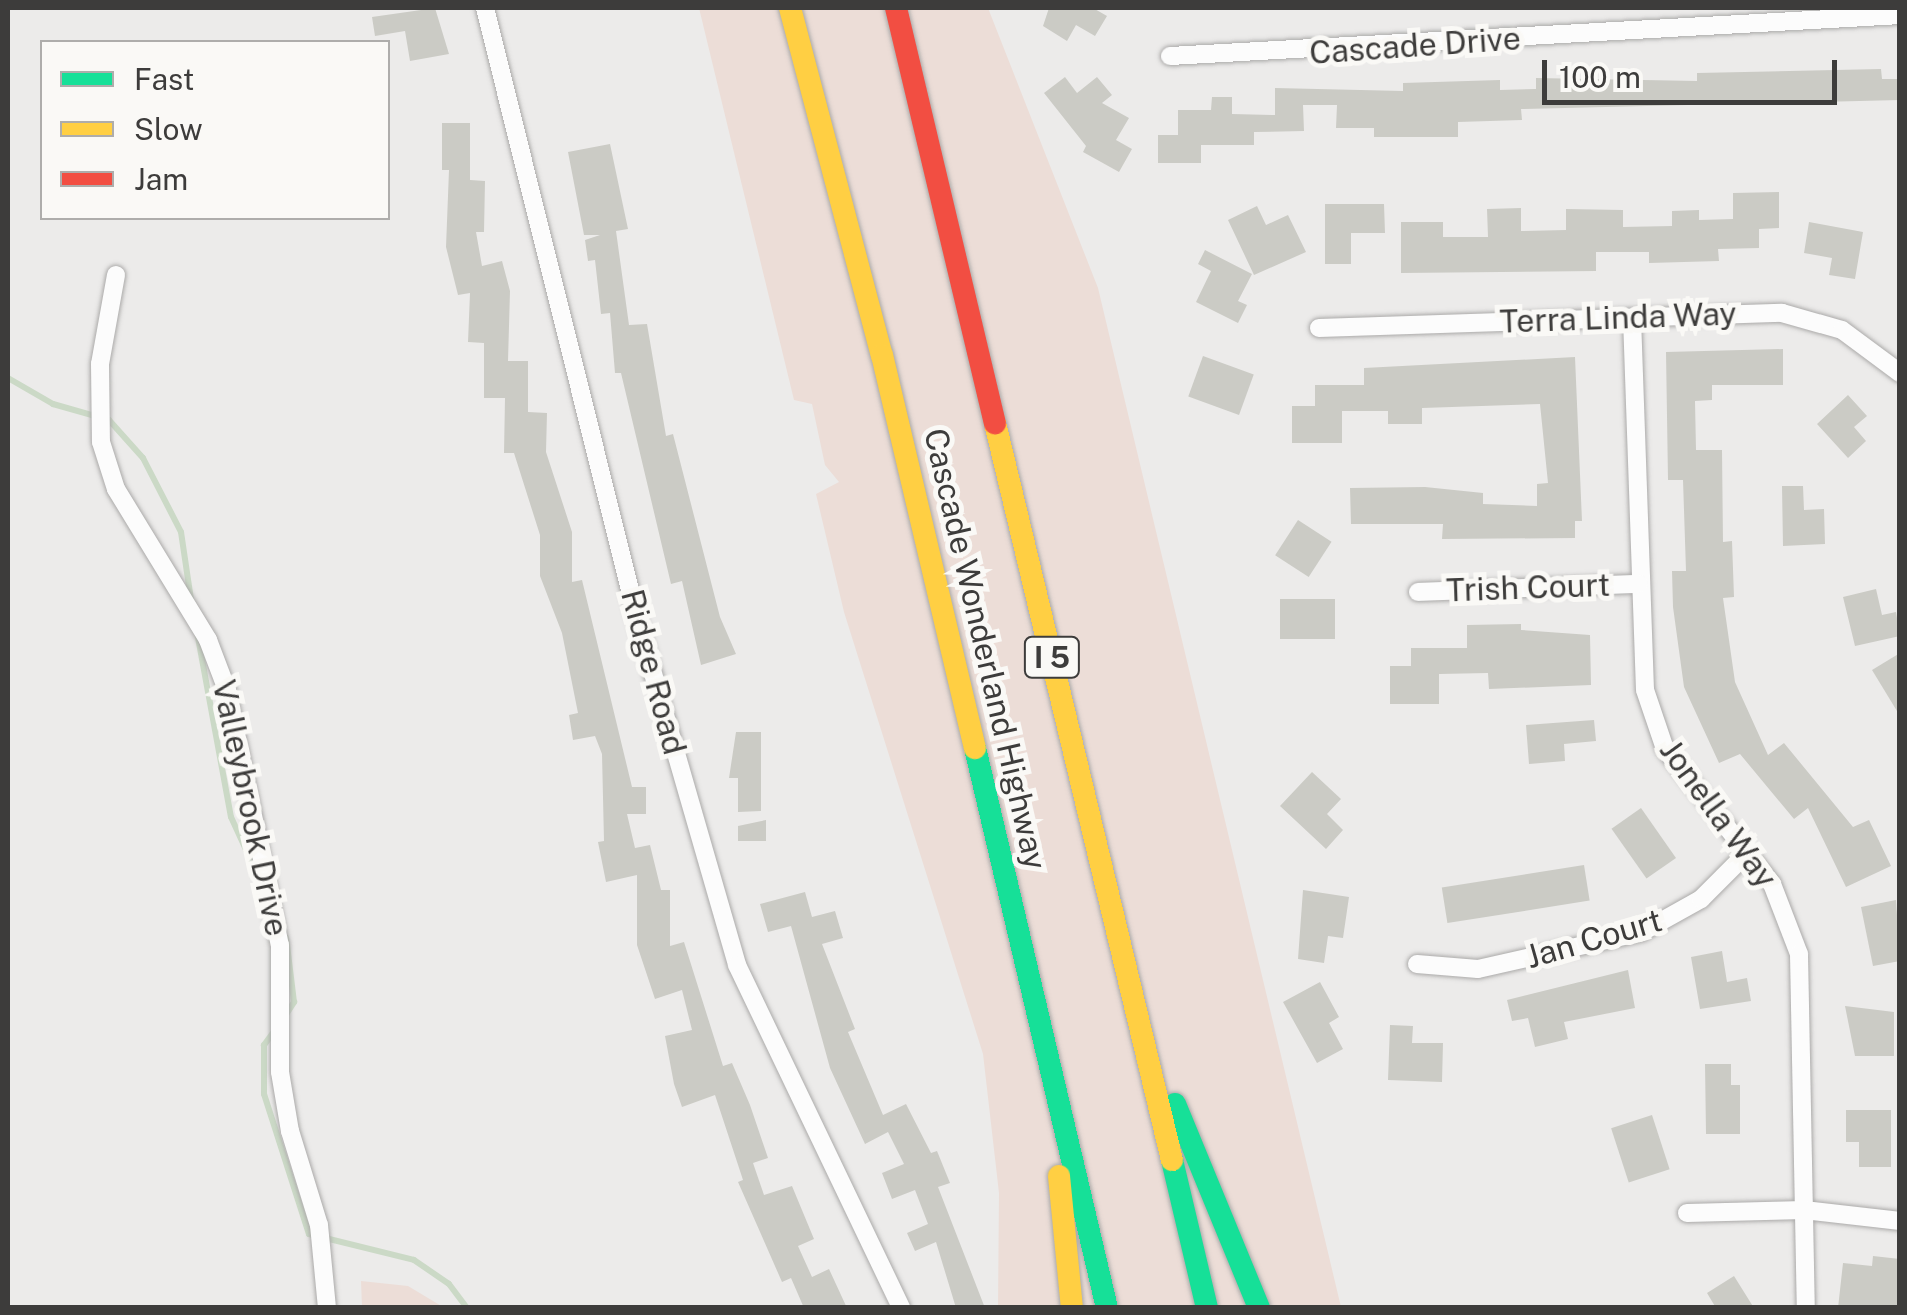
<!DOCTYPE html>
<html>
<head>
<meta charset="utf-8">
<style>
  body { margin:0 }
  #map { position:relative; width:1907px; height:1315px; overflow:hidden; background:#ecebea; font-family:"Public Sans",sans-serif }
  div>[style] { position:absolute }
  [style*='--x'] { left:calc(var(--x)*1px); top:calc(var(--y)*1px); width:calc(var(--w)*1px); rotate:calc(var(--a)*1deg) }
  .green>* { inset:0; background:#ecddd7 }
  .stream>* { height:6px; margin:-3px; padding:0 3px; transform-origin:3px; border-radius:3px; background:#cbd9c6 }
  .building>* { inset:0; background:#cbcbc5; transform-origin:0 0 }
  .roads { filter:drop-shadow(0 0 2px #abaaa9) drop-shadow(0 0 2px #abaaa9) }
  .street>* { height:18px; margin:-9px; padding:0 9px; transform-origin:9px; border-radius:9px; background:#fcfcfc }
  .fast>* { height:22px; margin:-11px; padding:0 11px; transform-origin:11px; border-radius:11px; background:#16e098 }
  .slow>* { height:22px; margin:-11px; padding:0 11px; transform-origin:11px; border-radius:11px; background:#ffcf43 }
  .jam>* { height:22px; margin:-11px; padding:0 11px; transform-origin:11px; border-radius:11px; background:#f24e42 }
  span { translate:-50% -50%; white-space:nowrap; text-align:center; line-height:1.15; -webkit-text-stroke:10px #faf9f6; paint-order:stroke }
  .shield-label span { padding:2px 8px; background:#faf9f6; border:2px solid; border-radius:8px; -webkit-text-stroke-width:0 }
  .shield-label { font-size:30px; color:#3d3c3b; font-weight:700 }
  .street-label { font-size:32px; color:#3d3c3b }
  .frame { position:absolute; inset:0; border:10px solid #3d3c3b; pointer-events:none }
  .legend { position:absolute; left:40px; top:40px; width:350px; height:180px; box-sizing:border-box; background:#faf9f6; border:2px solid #aeadab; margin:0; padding:12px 18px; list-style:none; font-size:30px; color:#3d3c3b }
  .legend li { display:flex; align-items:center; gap:20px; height:50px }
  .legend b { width:50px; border:2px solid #aeadab }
  .scale { position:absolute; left:1542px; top:60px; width:295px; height:45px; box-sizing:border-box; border:5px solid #3d3c3b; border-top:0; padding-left:12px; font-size:30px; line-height:35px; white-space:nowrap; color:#3d3c3b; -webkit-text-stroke:8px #faf9f6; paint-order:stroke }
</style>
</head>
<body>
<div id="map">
  <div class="green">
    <i style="clip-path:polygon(699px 8px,988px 8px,1098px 288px,1341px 1307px,998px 1307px,999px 1193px,983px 1054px,844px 612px,816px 494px,839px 482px,825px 465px,812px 404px,794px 400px)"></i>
    <i style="clip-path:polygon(361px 1281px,408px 1286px,443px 1307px,362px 1307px)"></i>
  </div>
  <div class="stream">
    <i style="--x:8;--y:378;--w:52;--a:30"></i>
    <i style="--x:53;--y:404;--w:58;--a:15.9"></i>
    <i style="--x:109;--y:420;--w:51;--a:48.2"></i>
    <i style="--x:143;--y:458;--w:83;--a:62.8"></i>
    <i style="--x:181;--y:532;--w:69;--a:81.6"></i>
    <i style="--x:197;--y:632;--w:188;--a:79.6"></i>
    <i style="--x:231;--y:817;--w:65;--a:65.4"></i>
    <i style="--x:285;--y:1016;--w:17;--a:-57"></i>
    <i style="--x:294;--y:1002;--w:65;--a:-97"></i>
    <i style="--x:275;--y:1030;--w:19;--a:126"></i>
    <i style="--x:264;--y:1045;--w:49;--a:90"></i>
    <i style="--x:264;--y:1094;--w:147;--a:72.2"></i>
    <i style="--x:309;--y:1234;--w:108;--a:13.9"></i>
    <i style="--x:414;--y:1260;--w:42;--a:34.4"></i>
    <i style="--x:449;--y:1284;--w:30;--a:53"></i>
  </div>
  <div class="building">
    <i style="clip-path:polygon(435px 8px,449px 54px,410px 61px,405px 31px,375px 36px,372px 17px)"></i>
    <i style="clip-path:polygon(1049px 8px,1093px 8px,1107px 16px,1095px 36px,1076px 25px,1067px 41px,1043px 26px)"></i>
    <i style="clip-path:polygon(1881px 69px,1882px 79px,1900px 79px,1900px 100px,1521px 109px,1522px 120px,1458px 122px,1458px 137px,1374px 137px,1374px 128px,1336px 128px,1337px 105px,1303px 105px,1304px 131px,1254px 132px,1254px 145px,1201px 145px,1201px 163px,1158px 163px,1158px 135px,1178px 135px,1178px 110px,1211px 110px,1212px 97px,1232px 97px,1232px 114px,1275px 115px,1275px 88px,1403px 91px,1403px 83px,1500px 80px,1500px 90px,1536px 89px,1536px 78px,1697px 81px,1697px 73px)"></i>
    <i style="clip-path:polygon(1065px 77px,1077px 93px,1097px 77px,1112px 95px,1102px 103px,1129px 118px,1116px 140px,1132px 149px,1119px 172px,1083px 152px,1086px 146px,1044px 93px)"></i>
    <i style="clip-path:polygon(442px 123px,470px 123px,470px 180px,485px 181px,484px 232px,476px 232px,482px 266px,502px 261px,510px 291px,508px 361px,528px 361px,528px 412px,547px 413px,546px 452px,572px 532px,572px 582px,582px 580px,632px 787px,646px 787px,646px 814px,627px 814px,635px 848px,650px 845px,661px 890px,670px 890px,670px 946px,684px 942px,723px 1066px,732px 1063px,750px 1105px,768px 1158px,753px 1163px,764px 1195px,792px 1186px,814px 1239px,798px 1246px,812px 1277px,829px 1269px,847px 1308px,804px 1308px,791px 1278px,782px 1282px,738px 1182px,743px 1180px,715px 1095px,682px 1107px,674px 1084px,665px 1036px,692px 1030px,682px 990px,655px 999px,637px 945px,637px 875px,606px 882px,598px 842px,604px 841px,602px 754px,595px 736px,573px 740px,569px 715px,578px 713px,562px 633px,540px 576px,540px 535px,514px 453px,504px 453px,505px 398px,484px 398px,484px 343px,468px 342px,470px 293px,458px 295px,446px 247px,449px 170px,442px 170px)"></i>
    <i style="clip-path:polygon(610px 144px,628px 229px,616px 231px,629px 325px,647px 324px,666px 436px,673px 434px,720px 617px,736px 654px,701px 665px,682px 581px,671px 584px,621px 373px,615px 373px,610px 313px,601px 314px,595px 260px,588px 261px,585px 240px,600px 235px,584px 235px,568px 152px)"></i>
    <i style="clip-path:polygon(1779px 192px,1779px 228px,1759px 229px,1759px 248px,1718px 249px,1719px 261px,1649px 263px,1649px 252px,1596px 252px,1596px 271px,1401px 273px,1401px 222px,1443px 222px,1443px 237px,1488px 237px,1487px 209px,1521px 208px,1521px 231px,1566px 230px,1566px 209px,1623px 210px,1623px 227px,1672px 226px,1672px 211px,1699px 210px,1699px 220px,1733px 219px,1733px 193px)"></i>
    <i style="clip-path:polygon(1325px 204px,1384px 204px,1385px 233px,1351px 233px,1351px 264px,1325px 264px)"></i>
    <i style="clip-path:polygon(1257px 206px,1266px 225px,1288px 215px,1306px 252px,1254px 275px,1228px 220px)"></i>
    <i style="clip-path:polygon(1809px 222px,1863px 232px,1855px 279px,1829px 275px,1832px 258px,1804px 253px)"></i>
    <i style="clip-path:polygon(1205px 250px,1252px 274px,1238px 301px,1247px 305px,1238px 323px,1196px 302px,1211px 271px,1198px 264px)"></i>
    <i style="clip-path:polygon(1783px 349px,1783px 385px,1712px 385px,1712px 400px,1695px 401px,1696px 450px,1722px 450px,1723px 542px,1732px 541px,1734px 597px,1723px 598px,1735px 682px,1768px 755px,1784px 743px,1853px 827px,1869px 820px,1891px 866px,1846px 887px,1808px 808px,1794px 819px,1740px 754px,1719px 763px,1684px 687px,1673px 607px,1672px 571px,1686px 571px,1683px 480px,1668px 480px,1666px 352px)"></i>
    <i style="left:1203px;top:356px;width:54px;height:43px;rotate:20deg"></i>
    <i style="clip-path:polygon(1575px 357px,1582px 521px,1575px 521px,1575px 538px,1442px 539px,1443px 524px,1351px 524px,1350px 488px,1425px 487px,1483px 493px,1483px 504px,1537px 506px,1537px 484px,1548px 483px,1540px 404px,1422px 408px,1422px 424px,1388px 424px,1388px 411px,1342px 411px,1342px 443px,1292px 443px,1292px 406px,1315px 406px,1315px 385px,1364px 385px,1364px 368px)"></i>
    <i style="clip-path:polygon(1848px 395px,1867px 416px,1854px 427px,1866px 441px,1848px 458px,1817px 424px)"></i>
    <i style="clip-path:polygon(1782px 486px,1803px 486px,1804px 510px,1824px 509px,1825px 544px,1783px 546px)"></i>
    <i style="left:1298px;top:520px;width:40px;height:42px;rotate:33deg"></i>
    <i style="clip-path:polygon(1876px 589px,1882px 615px,1896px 612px,1900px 636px,1855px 646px,1843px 597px)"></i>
    <i style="left:1280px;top:599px;width:55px;height:40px"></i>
    <i style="clip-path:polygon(1521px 624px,1521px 630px,1590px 635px,1591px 685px,1489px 689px,1488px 673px,1439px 674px,1439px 704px,1390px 704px,1390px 666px,1411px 666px,1411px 648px,1467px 648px,1467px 625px)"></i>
    <i style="clip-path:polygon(1900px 653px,1900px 716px,1872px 670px)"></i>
    <i style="clip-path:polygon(1594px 720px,1596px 741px,1564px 744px,1565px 761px,1529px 764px,1526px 725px)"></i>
    <i style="clip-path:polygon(736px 732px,761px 732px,761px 811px,738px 812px,738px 778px,729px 778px)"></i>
    <i style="clip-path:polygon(1312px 772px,1341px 799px,1327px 814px,1343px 830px,1326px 849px,1280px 806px)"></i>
    <i style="left:1641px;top:808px;width:61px;height:36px;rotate:55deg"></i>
    <i style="clip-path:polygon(766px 820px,766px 841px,738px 841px,738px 826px)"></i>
    <i style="left:1584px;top:865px;width:36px;height:144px;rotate:81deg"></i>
    <i style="clip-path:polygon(1303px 890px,1349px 897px,1343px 938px,1328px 936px,1324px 963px,1298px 959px)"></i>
    <i style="clip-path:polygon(805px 892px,812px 917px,835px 911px,843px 938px,822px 944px,855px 1029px,848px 1032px,883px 1115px,906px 1104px,931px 1153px,937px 1151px,950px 1183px,938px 1187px,985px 1308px,956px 1308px,936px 1242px,915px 1251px,907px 1233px,928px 1224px,915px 1190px,892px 1199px,882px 1173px,904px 1164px,888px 1132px,865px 1144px,830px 1068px,791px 926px,768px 932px,760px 904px)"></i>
    <i style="clip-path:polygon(1896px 900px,1900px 961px,1873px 966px,1861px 907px)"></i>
    <i style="clip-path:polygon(1722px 951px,1727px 982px,1747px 978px,1751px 1001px,1700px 1009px,1691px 957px)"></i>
    <i style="clip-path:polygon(1628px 970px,1635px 1008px,1564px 1022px,1568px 1039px,1535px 1047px,1528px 1018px,1512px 1021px,1507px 1000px)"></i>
    <i style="clip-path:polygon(1320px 982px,1339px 1017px,1329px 1023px,1343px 1049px,1317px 1063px,1283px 1002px)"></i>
    <i style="clip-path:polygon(1845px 1006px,1894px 1012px,1894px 1056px,1855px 1056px)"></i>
    <i style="clip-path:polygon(1390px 1025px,1413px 1026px,1412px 1043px,1443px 1043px,1442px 1082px,1388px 1080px)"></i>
    <i style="clip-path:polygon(1705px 1064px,1731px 1064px,1731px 1085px,1740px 1085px,1740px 1134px,1706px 1134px)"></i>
    <i style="clip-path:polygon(1846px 1110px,1891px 1110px,1891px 1167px,1859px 1167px,1859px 1142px,1846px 1142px)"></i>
    <i style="left:1652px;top:1115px;width:57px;height:43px;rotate:72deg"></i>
    <i style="clip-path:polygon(1873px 1256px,1900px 1259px,1897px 1305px,1838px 1308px,1843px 1263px,1872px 1266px)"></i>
    <i style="clip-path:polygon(1734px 1276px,1754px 1308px,1716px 1308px,1707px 1293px)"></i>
  </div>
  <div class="roads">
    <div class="street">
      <i style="--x:485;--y:8;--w:629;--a:76.01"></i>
      <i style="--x:637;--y:618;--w:361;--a:73.9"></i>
      <i style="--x:737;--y:965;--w:380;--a:64.4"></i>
      <i style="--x:1170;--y:56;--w:731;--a:-3.21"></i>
      <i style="--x:116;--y:275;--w:90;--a:100.2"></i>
      <i style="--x:100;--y:364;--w:78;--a:89.3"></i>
      <i style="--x:101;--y:442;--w:49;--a:72.3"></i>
      <i style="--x:116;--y:489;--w:177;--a:58.6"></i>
      <i style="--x:208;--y:640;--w:53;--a:69.2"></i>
      <i style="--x:227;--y:690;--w:260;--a:78.3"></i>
      <i style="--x:280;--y:945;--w:127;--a:90"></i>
      <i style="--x:280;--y:1072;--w:60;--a:80.4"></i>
      <i style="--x:290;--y:1131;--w:98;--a:72.9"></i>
      <i style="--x:319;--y:1225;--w:83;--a:84.5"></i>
      <i style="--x:1632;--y:318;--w:372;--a:88"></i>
      <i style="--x:1645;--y:690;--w:62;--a:71.3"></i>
      <i style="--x:1665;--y:749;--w:172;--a:51.6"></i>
      <i style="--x:1772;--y:884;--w:75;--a:68.9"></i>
      <i style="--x:1799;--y:954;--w:354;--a:88.9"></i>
      <i style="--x:1319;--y:328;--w:463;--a:-1.9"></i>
      <i style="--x:1782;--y:313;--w:62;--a:15.8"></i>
      <i style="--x:1842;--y:330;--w:72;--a:36.6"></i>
      <i style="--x:1418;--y:592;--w:221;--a:-2.1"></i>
      <i style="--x:1417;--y:964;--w:61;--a:4.7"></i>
      <i style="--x:1478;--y:969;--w:168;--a:-12.7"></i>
      <i style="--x:1642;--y:932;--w:68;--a:-29.2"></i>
      <i style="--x:1701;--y:899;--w:66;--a:-45"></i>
      <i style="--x:1687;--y:1213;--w:117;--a:-1.5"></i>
      <i style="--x:1804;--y:1210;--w:97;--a:6.5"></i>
    </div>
    <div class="fast">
      <i style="--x:975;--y:748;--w:575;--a:76.74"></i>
      <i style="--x:1175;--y:1104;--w:221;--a:67.6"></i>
      <i style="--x:1172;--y:1160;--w:152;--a:76.7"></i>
    </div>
    <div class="slow">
      <i style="--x:790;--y:8;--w:359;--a:75.2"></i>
      <i style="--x:882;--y:355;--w:404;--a:76.7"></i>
      <i style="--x:995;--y:423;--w:758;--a:76.5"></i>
      <i style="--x:1059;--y:1176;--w:133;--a:84.4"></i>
    </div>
    <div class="jam">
      <i style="--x:896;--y:8;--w:427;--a:76.6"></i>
    </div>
  </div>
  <div class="shield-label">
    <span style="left:1052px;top:657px">I 5</span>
  </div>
  <div class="street-label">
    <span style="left:1415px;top:46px;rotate:-4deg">Cascade Drive</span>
    <span style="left:1618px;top:318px;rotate:-2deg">Terra Linda Way</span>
    <span style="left:1528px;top:588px;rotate:-2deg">Trish Court</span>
    <span style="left:985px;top:649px;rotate:77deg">Cascade Wonderland Highway</span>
    <span style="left:653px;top:672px;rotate:75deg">Ridge Road</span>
    <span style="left:250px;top:808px;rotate:78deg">Valleybrook Drive</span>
    <span style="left:1718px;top:814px;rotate:54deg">Jonella Way</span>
    <span style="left:1594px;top:939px;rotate:-16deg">Jan Court</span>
  </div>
  <div class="frame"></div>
  <ul class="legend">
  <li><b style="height:12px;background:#16e098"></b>Fast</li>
  <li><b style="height:12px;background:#ffcf43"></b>Slow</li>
  <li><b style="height:12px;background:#f24e42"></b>Jam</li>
  </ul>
  <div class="scale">100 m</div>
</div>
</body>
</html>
